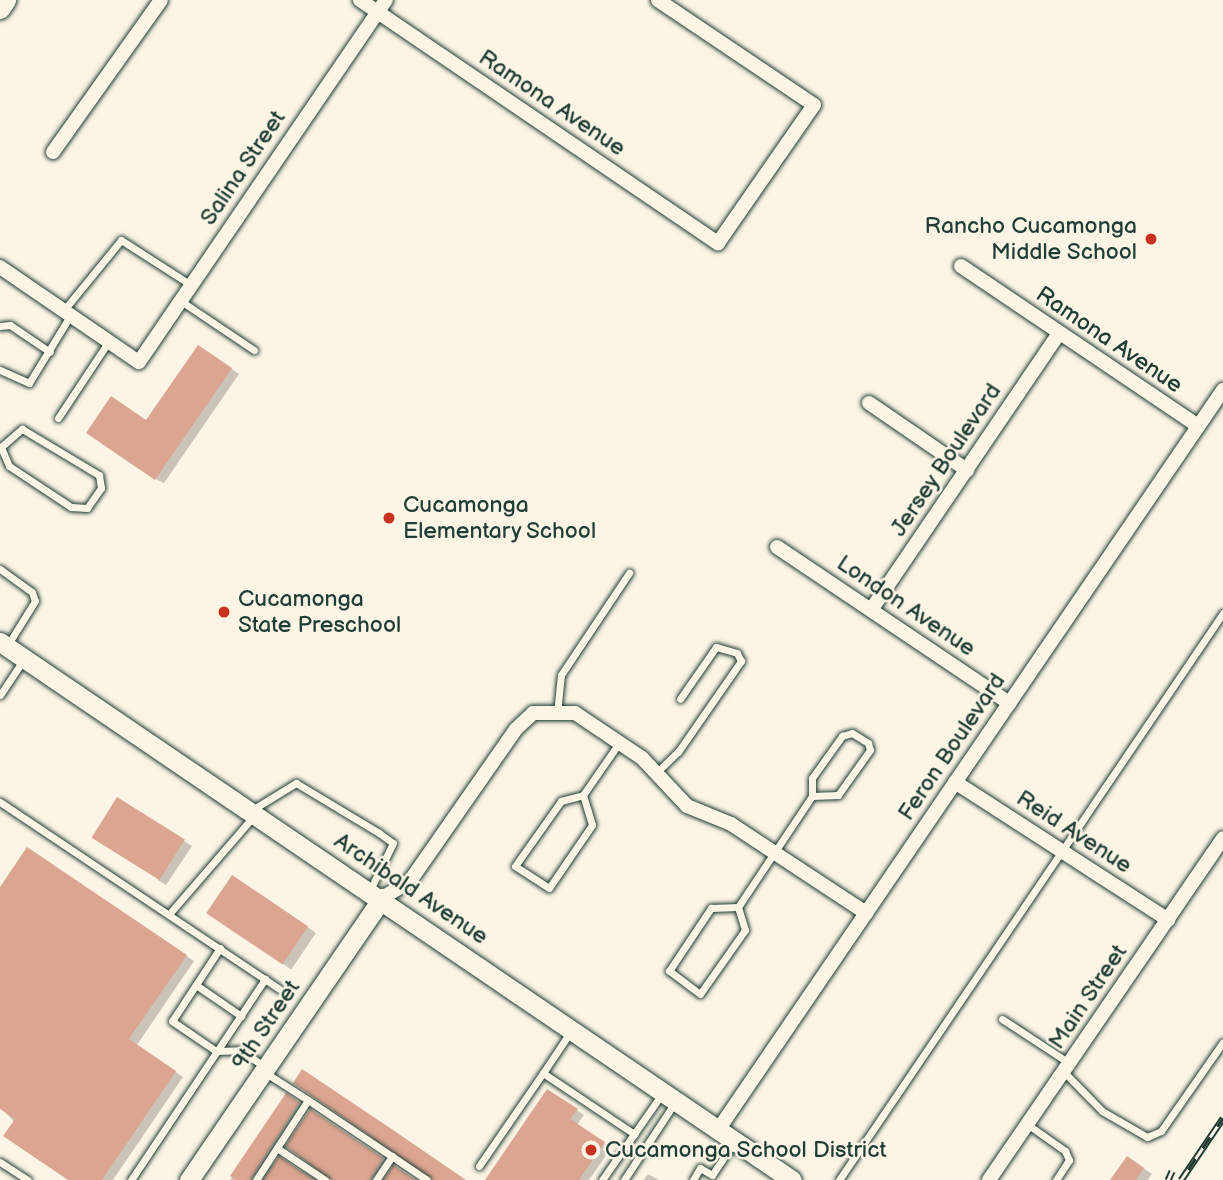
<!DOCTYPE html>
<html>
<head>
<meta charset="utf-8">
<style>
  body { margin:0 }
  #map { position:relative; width:1223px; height:1180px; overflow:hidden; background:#fcf5e5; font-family:"Balsamiq Sans",sans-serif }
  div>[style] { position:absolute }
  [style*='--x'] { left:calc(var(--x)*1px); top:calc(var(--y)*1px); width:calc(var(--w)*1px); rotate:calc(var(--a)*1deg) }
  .shadow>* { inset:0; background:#0003; transform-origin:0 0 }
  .building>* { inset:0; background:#dba591; transform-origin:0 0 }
  .roads { filter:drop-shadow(0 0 2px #1f3d34) drop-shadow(0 0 2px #1f3d34) }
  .lane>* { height:7px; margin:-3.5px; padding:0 3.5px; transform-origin:3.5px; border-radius:3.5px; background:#fcf5e5 }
  .street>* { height:14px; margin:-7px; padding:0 7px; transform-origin:7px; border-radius:7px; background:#fcf5e5 }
  .secondary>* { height:19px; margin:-9.5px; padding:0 9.5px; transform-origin:9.5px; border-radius:9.5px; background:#fcf5e5 }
  .rail>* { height:7px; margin-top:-3.5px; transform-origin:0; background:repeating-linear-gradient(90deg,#fcf5e5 0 13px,#1f3d34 0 26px); box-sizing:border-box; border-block:2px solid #1f3d34 }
  .dots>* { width:19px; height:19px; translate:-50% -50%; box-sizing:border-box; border:4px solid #fcf5e5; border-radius:50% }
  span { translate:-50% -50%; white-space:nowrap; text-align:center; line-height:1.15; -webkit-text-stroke:5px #fcf5e5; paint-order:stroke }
  .street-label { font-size:23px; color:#1f3d34 }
  .poi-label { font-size:23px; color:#1f3d34 }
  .right { translate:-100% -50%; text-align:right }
  .left { translate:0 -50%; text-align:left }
</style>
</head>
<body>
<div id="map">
  <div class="shadow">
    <i style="clip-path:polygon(207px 352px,239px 374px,164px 483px,156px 479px,147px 422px)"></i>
    <i style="clip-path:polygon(117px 799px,192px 846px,166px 885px,158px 880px)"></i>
    <i style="clip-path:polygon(36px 854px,194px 961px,137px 1045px,183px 1077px,113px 1180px,71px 1180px,0 1107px,0 890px)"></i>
    <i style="left:233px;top:877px;width:100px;height:44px;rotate:34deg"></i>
    <i style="clip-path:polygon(555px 1095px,584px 1115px,577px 1125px,611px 1148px,589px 1180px,487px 1180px)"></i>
    <i style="clip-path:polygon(287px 1096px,306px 1107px,263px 1174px,279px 1159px,319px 1180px,230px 1180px)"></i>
    <i style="clip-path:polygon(318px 1115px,390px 1164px,381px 1180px,394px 1167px,414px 1180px,331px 1180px)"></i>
    <i style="clip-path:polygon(1136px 1163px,1152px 1174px,1148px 1180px,1111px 1180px)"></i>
    <i style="clip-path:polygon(648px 1174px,657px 1179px,659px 1180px,644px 1180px)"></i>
  </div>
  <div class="building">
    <i style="clip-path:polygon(198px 345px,232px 368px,155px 480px,86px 433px,111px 396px,146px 420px)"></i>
    <i style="left:117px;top:797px;width:80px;height:48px;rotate:32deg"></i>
    <i style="clip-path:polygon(27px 847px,187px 955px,129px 1039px,176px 1071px,102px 1180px,68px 1180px,3px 1136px,15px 1119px,0 1109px,0 887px)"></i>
    <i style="left:232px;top:875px;width:92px;height:46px;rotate:34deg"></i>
    <i style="clip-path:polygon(302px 1069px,393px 1130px,466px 1180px,433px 1180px,293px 1083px)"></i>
    <i style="clip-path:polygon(547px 1089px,578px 1109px,570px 1119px,605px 1142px,579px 1180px,485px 1180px)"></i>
    <i style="clip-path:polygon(286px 1093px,299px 1102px,250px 1180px,236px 1180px,230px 1176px)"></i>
    <i style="clip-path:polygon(310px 1109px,383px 1158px,370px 1180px,331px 1180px,285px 1146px)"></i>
    <i style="clip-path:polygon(279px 1156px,314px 1180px,263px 1180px)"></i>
    <i style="clip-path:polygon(1127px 1156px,1144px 1168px,1136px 1180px,1110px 1180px)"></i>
    <i style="clip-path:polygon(393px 1165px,416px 1180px,383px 1180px)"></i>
  </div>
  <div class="roads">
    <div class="lane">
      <i style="--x:181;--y:301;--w:88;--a:33.9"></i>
      <i style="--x:64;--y:310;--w:90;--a:-50.8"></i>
      <i style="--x:121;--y:240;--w:83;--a:32.7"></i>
      <i style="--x:0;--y:326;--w:10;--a:-6"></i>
      <i style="--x:10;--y:325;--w:48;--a:34"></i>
      <i style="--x:0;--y:370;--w:32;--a:24"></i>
      <i style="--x:29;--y:383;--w:79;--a:-58.5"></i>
      <i style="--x:58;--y:418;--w:92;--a:-56.5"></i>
      <i style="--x:22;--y:429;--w:90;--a:30.9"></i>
      <i style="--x:99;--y:475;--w:13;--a:81"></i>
      <i style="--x:101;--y:488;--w:24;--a:125"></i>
      <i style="--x:87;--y:508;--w:16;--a:-176"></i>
      <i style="--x:71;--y:507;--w:74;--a:-146.5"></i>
      <i style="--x:9;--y:466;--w:21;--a:-113"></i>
      <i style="--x:1;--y:447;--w:28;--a:-41"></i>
      <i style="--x:0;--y:569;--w:39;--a:36"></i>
      <i style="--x:32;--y:592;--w:9;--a:72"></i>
      <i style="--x:35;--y:601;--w:53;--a:121.9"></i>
      <i style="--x:0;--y:695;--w:43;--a:-56.3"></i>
      <i style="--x:557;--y:713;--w:38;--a:-84"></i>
      <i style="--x:561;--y:675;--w:123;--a:-56.3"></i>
      <i style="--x:657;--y:772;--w:29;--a:-44"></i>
      <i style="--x:678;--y:752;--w:111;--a:-55.3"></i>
      <i style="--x:741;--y:661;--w:9;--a:-117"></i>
      <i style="--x:737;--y:653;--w:22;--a:-164"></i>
      <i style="--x:716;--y:647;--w:63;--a:124.7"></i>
      <i style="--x:583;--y:795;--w:31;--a:73"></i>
      <i style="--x:592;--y:825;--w:76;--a:124.3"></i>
      <i style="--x:549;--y:888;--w:40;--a:-147.1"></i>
      <i style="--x:515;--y:866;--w:80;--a:-54.7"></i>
      <i style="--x:561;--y:801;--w:23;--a:-15"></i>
      <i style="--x:583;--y:795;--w:63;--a:-55.3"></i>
      <i style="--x:0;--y:802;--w:336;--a:33.8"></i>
      <i style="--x:252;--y:810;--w:52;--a:-31.5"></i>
      <i style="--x:296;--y:783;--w:97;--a:31.1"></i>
      <i style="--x:379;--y:833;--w:17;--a:36"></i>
      <i style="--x:393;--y:843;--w:52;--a:116.1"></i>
      <i style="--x:738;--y:907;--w:24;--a:73"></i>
      <i style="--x:745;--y:930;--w:78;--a:125.1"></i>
      <i style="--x:700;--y:994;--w:39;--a:-143"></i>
      <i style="--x:669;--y:971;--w:76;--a:-56.3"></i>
      <i style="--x:711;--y:908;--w:27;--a:-2"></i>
      <i style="--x:738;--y:907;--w:133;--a:-56.3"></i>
      <i style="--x:812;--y:796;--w:18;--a:-90"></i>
      <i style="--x:812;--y:778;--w:52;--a:-54.5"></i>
      <i style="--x:842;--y:736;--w:10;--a:-17"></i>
      <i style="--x:852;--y:733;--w:19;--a:32"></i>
      <i style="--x:868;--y:743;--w:7;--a:74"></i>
      <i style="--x:870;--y:750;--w:55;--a:125.4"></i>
      <i style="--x:838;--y:795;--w:26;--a:178"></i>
      <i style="--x:170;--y:913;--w:127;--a:-49.2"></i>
      <i style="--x:220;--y:948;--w:87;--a:123.3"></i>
      <i style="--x:172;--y:1021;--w:53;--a:34.3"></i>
      <i style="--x:216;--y:1051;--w:24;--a:-2"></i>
      <i style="--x:240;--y:1050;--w:30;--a:34"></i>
      <i style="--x:196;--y:985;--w:55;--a:34.6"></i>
      <i style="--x:1002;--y:1019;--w:80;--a:33.3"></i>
      <i style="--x:571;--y:1031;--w:50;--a:123.7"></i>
      <i style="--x:543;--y:1073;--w:110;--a:33.8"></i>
      <i style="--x:1064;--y:1072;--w:54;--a:45.7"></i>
      <i style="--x:1102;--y:1111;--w:52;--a:30"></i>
      <i style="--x:1147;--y:1137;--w:15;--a:-23"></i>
      <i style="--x:1161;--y:1131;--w:108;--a:-55.1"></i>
      <i style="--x:308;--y:1100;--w:143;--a:33.9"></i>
      <i style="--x:1027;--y:1124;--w:47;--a:35.4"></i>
      <i style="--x:1065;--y:1151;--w:10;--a:66"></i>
      <i style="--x:1069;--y:1160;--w:24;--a:123"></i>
      <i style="--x:277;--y:1148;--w:58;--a:33.7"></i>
      <i style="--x:0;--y:1162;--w:33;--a:33"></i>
      <i style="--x:479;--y:1166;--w:113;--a:-55.5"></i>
      <i style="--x:131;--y:1180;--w:242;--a:-56.3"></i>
      <i style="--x:256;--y:1180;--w:95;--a:-57"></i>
      <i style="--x:308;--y:1100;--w:52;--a:-147.5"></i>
      <i style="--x:376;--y:1180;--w:29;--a:-56"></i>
      <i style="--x:602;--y:1180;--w:103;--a:-55.2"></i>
      <i style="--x:624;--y:1180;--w:91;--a:-56.7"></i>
      <i style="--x:693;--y:1180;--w:14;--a:-60"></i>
      <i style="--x:700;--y:1168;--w:14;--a:30"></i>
      <i style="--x:712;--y:1175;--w:40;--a:-56"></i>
      <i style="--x:839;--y:1180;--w:685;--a:-55.89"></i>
    </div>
    <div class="street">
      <i style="--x:360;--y:0;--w:433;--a:34.2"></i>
      <i style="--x:718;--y:243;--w:168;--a:-55.2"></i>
      <i style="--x:814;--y:105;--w:188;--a:-146.1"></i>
      <i style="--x:53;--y:152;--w:186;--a:-54.6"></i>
      <i style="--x:961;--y:266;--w:286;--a:34"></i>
      <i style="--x:0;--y:267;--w:168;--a:34.4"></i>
      <i style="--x:139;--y:362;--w:438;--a:-55.7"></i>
      <i style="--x:869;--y:403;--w:119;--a:34.4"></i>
      <i style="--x:777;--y:547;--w:280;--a:33.9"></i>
      <i style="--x:871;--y:610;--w:333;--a:-55.8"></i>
      <i style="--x:955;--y:782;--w:254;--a:32.9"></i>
      <i style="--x:382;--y:898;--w:33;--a:-31"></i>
      <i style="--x:410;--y:881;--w:185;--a:-55.1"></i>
      <i style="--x:516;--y:729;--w:23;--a:-43"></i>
      <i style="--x:533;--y:713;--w:42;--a:0"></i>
      <i style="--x:575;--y:713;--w:81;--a:33.9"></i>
      <i style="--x:642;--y:758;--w:66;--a:46.8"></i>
      <i style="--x:687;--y:806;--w:48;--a:22.2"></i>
      <i style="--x:731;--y:824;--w:162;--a:33.4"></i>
      <i style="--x:718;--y:1130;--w:896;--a:-55.69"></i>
      <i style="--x:989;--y:1180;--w:414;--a:-55.6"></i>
    </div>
    <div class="secondary">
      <i style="--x:0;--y:9;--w:11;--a:-56"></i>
      <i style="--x:0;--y:642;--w:957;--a:34.19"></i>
      <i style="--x:189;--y:1180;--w:342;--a:-55.6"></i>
    </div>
  </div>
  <div class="rail">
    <i style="--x:1168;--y:1180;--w:10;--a:-66"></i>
    <i style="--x:1181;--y:1180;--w:75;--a:-55.9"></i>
  </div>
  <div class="dots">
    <i style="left:1151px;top:239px;background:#c8321e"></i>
    <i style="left:389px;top:518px;background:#c8321e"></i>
    <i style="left:224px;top:612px;background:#c8321e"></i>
    <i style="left:591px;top:1150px;background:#c8321e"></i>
  </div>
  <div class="street-label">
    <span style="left:552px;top:103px;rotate:34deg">Ramona Avenue</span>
    <span style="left:243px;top:168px;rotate:-56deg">Salina Street</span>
    <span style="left:1109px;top:340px;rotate:34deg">Ramona Avenue</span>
    <span style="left:946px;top:460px;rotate:-56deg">Jersey Boulevard</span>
    <span style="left:906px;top:606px;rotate:34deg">London Avenue</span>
    <span style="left:952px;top:747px;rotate:-56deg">Feron Boulevard</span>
    <span style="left:1074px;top:832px;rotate:33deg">Reid Avenue</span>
    <span style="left:411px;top:889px;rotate:34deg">Archibald Avenue</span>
    <span style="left:1088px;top:997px;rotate:-56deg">Main Street</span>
    <span style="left:266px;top:1025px;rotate:-56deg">9th Street</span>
  </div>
  <div class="poi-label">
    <span class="right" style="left:1137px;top:239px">Rancho Cucamonga<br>Middle School</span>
    <span class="left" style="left:403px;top:518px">Cucamonga<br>Elementary School</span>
    <span class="left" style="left:238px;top:612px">Cucamonga<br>State Preschool</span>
    <span class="left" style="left:605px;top:1150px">Cucamonga School District</span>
  </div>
</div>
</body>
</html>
